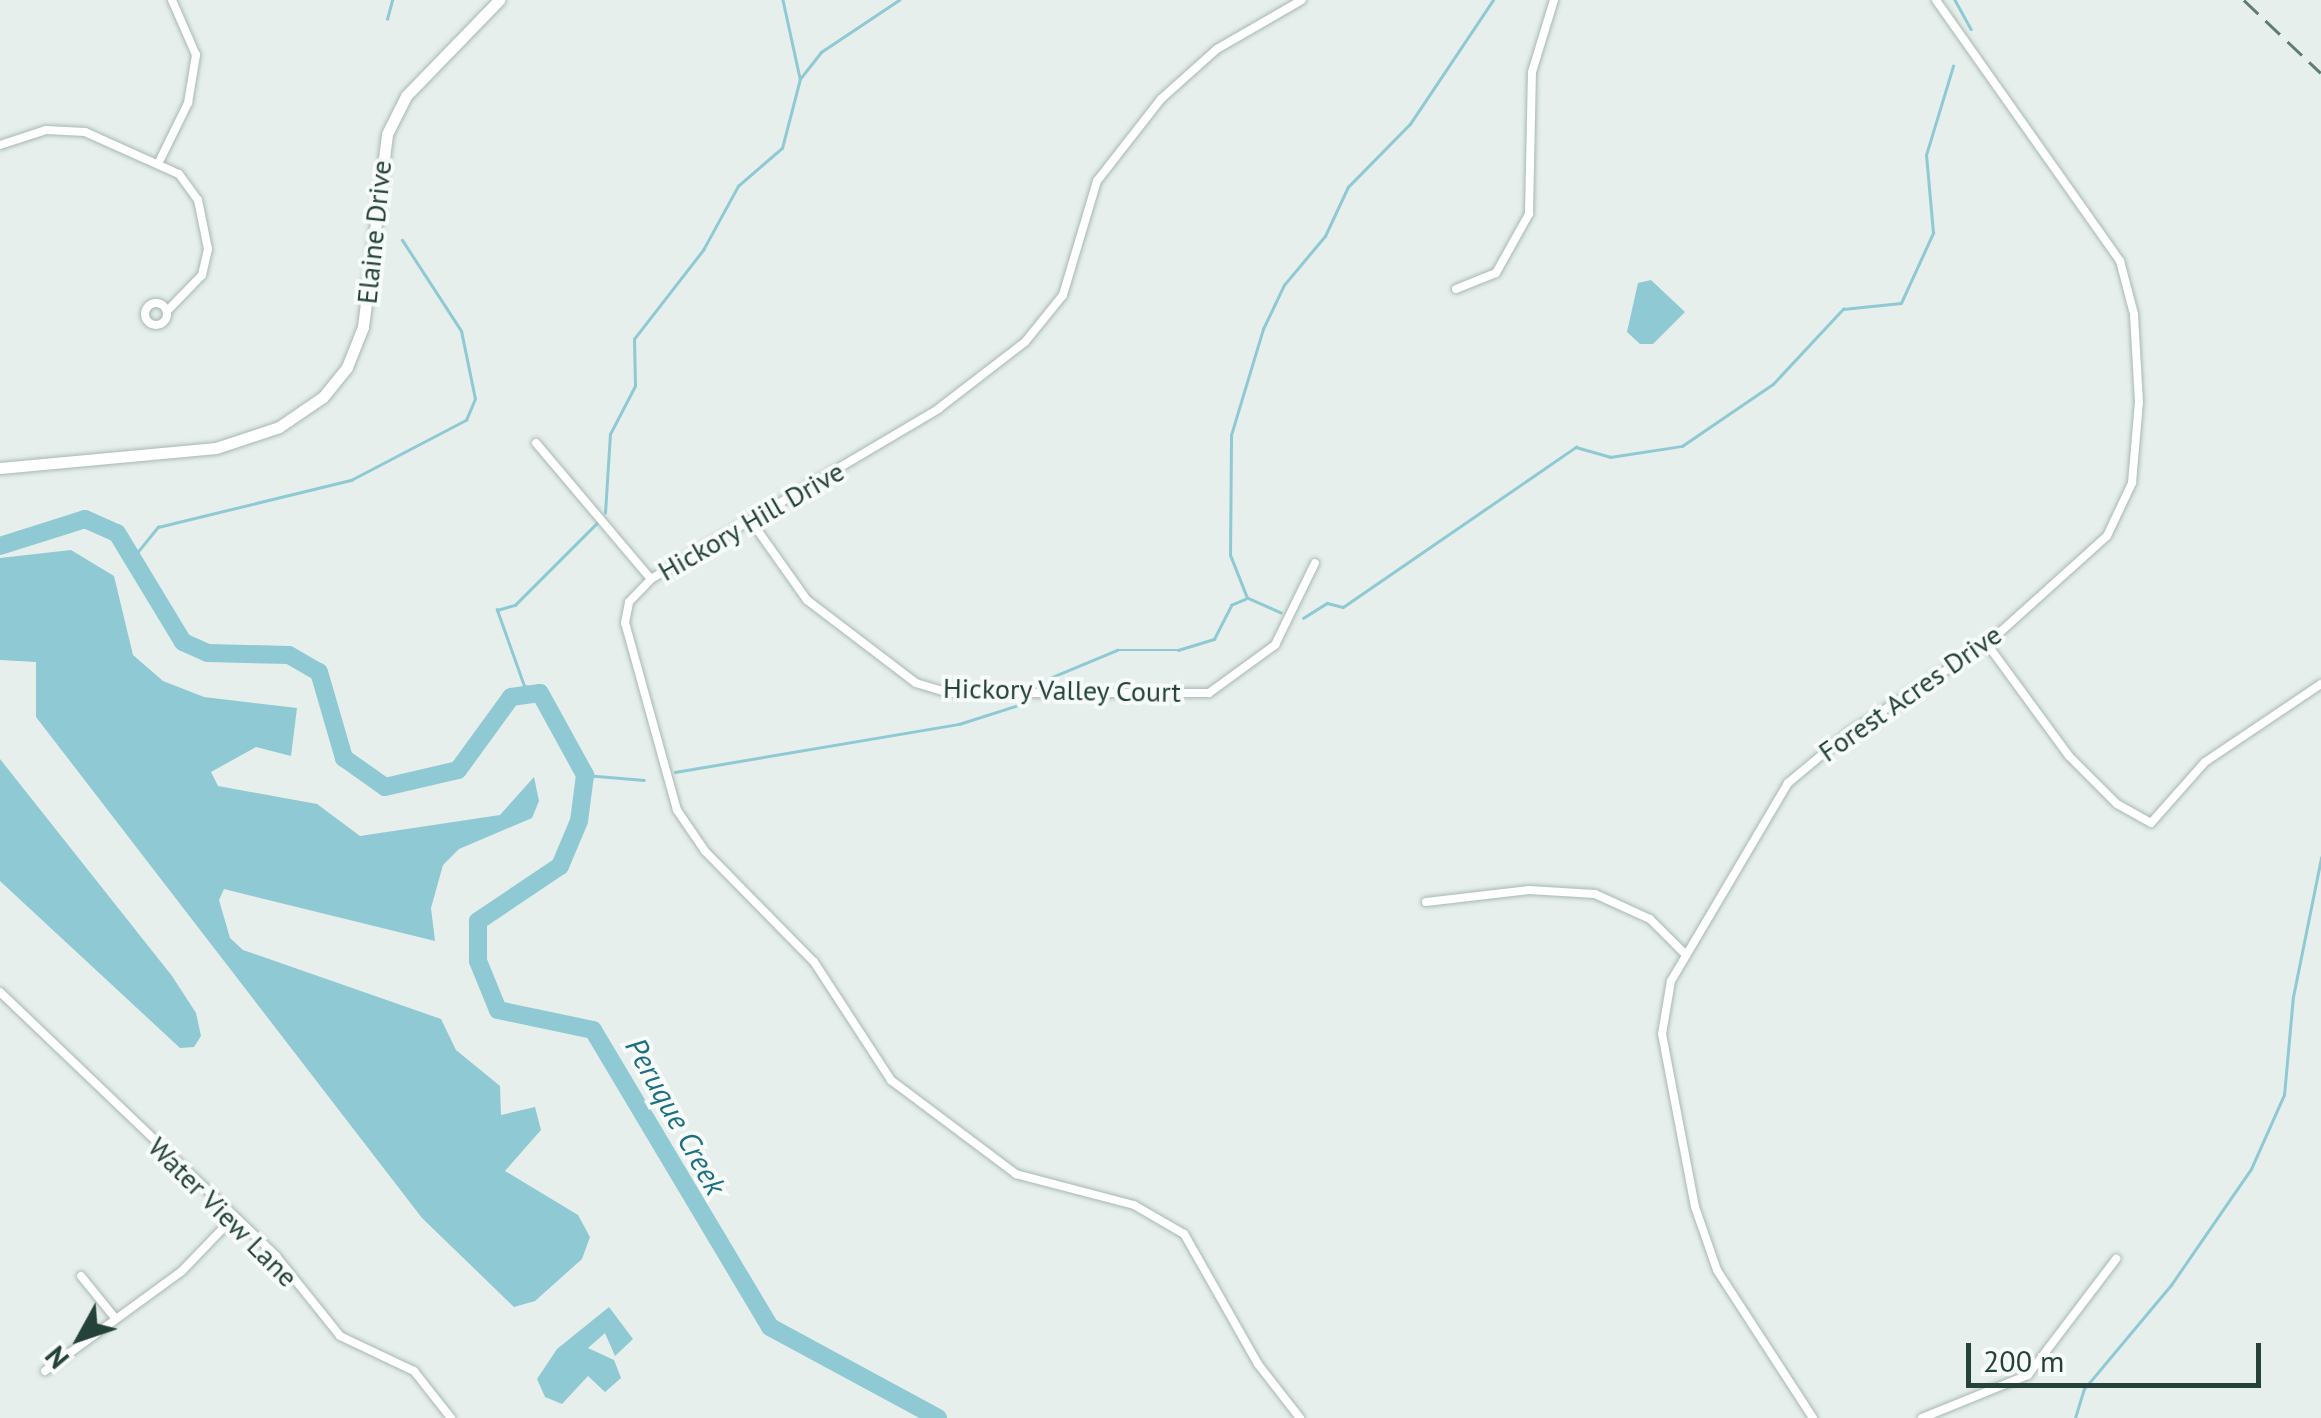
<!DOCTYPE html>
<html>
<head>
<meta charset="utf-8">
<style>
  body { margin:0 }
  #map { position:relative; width:2321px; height:1418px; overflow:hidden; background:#e6efeb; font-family:"PT Sans",sans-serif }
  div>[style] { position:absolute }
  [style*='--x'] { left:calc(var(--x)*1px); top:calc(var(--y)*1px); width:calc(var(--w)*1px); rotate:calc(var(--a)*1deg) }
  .water>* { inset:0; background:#8ec9d4 }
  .stream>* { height:2.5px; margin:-1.25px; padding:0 1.25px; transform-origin:1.25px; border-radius:1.25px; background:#8ec9d4 }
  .river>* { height:18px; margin:-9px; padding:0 9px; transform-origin:9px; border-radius:9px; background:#8ec9d4 }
  .roads { filter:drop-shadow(0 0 2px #a8b8b2) drop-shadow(0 0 2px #a8b8b2) }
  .street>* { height:8px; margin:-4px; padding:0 4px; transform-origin:4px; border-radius:4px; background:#fff }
  .street>.ring { margin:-4px; padding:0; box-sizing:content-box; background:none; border:8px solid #fff; border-radius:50% }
  .secondary>* { height:11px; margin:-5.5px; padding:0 5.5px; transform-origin:5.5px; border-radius:5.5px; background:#fff }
  .rail>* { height:2.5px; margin-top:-1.25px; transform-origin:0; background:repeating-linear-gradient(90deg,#5f7d75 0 20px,transparent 0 30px) }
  span { translate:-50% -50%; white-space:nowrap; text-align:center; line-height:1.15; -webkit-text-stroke:8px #f7fbf9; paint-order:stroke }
  .street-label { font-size:28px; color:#24423a }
  .water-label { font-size:30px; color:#1c6f80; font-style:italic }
  .north { position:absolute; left:30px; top:1288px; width:100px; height:100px; -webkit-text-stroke:8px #f7fbf9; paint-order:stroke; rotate:230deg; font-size:28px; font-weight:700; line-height:40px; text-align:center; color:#24423a }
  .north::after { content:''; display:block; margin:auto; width:35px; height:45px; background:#24423a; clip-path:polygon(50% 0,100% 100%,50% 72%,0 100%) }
  .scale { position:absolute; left:1966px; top:1343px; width:295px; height:45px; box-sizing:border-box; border:5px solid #24423a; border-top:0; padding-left:12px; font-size:30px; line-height:35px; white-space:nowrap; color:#24423a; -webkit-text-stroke:8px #f7fbf9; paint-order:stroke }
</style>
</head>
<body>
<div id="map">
  <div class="water">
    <i style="clip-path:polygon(1651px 280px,1685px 312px,1653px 344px,1640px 344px,1627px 332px,1638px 283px)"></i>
    <i style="clip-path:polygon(71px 550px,114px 576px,133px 655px,163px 681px,204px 697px,297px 708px,291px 756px,256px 747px,211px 772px,218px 786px,317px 804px,360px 836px,500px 815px,534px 777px,539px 801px,532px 818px,459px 849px,443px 865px,431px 908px,435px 941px,224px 889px,219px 900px,230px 938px,243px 950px,441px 1019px,456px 1050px,500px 1086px,501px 1115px,535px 1107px,541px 1130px,505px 1171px,578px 1215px,590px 1237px,582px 1259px,535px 1301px,514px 1307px,422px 1218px,36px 717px,36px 662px,0 660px,0 558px)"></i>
    <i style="clip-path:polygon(0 759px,172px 976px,196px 1013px,201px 1036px,194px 1047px,180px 1048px,0 881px)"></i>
    <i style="clip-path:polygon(609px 1307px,633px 1339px,615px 1356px,605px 1333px,588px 1348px,614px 1360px,621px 1378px,605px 1392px,588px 1376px,562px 1404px,545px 1397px,537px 1379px,557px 1349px)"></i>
  </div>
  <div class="stream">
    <i style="--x:783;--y:0;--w:80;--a:77.7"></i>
    <i style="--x:1955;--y:0;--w:33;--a:61"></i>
    <i style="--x:387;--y:19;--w:20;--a:-75"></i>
    <i style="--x:605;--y:513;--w:79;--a:-86.4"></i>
    <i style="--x:610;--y:434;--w:54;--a:-62.5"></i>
    <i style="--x:635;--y:386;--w:47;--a:-91.2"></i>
    <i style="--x:634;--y:339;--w:113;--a:-52.2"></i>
    <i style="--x:703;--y:250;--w:73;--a:-61.3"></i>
    <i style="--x:738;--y:186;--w:58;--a:-40.8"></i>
    <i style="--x:782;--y:148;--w:71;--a:-75.4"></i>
    <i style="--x:800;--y:79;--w:34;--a:-52"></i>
    <i style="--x:821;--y:52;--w:94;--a:-33.7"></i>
    <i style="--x:136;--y:554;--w:35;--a:-51"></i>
    <i style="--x:158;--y:527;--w:199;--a:-13.7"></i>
    <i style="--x:351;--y:480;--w:130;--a:-27.6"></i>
    <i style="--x:466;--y:420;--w:23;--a:-67"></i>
    <i style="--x:475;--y:399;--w:69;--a:-101.6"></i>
    <i style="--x:461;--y:331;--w:108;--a:-123"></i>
    <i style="--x:1281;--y:613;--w:37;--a:-156"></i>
    <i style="--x:1247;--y:598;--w:46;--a:-111.6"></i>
    <i style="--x:1230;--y:555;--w:120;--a:-89.5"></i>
    <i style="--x:1231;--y:435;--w:111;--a:-73.2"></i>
    <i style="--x:1263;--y:329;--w:49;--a:-64.5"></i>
    <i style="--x:1284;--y:285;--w:64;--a:-50.1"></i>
    <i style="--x:1325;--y:236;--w:54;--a:-64.9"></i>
    <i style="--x:1348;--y:187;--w:88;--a:-45.5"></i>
    <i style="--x:1410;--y:124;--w:149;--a:-56.2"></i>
    <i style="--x:1303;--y:618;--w:28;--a:-32"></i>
    <i style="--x:1327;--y:603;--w:16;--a:14"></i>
    <i style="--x:1343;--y:607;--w:283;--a:-34.5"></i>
    <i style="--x:1576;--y:447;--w:35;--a:16"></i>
    <i style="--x:1610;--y:457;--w:73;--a:-8.7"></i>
    <i style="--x:1682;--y:446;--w:110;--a:-34.3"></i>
    <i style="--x:1773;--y:384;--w:103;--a:-47"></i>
    <i style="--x:1843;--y:309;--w:58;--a:-5.9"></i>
    <i style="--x:1901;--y:303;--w:77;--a:-65.4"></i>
    <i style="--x:1933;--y:233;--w:78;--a:-95.1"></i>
    <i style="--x:1926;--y:155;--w:93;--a:-73.1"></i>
    <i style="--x:1050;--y:678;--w:73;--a:-22.7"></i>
    <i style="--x:1117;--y:650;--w:61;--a:0"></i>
    <i style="--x:1178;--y:650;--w:38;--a:-17"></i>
    <i style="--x:1214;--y:639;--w:38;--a:-63"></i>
    <i style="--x:1231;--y:605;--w:15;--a:-23"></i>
    <i style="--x:540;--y:693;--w:17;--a:-156"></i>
    <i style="--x:524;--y:686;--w:81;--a:-109.6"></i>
    <i style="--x:497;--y:610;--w:19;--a:-16"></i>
    <i style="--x:515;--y:605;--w:119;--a:-45"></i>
    <i style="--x:675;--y:772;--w:288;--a:-9.6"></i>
    <i style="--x:959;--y:724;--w:72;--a:-17.7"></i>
    <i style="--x:585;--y:775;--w:59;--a:4.8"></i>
    <i style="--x:2075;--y:1418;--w:30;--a:-73"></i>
    <i style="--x:2084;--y:1389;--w:136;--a:-50.1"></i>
    <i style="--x:2171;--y:1285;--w:141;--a:-55.4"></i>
    <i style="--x:2251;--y:1169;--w:81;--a:-66"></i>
    <i style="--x:2284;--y:1095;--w:98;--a:-84.8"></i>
    <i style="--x:2293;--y:997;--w:142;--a:-78.6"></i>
  </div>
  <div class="river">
    <i style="--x:0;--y:546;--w:89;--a:-17.6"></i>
    <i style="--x:85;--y:519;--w:35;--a:24"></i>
    <i style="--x:117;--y:533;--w:127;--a:58.8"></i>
    <i style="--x:183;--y:642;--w:27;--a:24"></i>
    <i style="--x:208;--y:653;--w:81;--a:1.4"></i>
    <i style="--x:289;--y:655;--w:34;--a:30"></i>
    <i style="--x:319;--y:672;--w:90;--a:73.8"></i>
    <i style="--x:344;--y:758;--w:50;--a:35.3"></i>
    <i style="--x:385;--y:787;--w:75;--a:-13.1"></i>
    <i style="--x:458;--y:770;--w:90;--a:-54"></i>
    <i style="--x:511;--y:697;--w:29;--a:-8"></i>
    <i style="--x:540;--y:693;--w:94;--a:61.2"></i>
    <i style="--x:585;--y:775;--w:46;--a:97.4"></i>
    <i style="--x:579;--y:821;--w:49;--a:112.9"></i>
    <i style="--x:560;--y:866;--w:99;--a:146.1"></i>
    <i style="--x:478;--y:921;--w:40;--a:90"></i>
    <i style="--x:478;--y:961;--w:53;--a:67.8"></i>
    <i style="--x:498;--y:1010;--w:97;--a:11.9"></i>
    <i style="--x:593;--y:1030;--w:346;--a:59.2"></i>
    <i style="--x:770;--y:1327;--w:191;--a:28.4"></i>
  </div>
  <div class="roads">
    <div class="street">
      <i style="--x:0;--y:145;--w:48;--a:-18.1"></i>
      <i style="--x:46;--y:130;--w:39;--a:3"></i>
      <i style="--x:85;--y:132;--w:103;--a:24.1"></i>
      <i style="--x:179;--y:174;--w:32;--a:54"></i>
      <i style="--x:198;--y:200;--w:50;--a:78.5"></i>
      <i style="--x:208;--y:249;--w:27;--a:103"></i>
      <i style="--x:202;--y:275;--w:50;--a:134.2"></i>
      <i style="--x:160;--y:160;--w:64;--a:-63.8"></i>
      <i style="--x:188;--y:103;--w:49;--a:-80.5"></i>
      <i style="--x:196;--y:55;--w:60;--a:-113.6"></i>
      <i style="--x:1456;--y:289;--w:43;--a:-21.8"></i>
      <i style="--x:1496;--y:273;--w:68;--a:-60.8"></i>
      <i style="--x:1529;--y:214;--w:142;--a:-88.8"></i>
      <i style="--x:1532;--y:72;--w:75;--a:-73"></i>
      <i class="ring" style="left:145px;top:303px;width:14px;height:14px"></i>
      <i style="--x:536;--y:443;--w:178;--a:49.8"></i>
      <i style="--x:751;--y:521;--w:97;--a:54.7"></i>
      <i style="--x:807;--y:600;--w:137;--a:37.3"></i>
      <i style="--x:916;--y:683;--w:34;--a:17"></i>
      <i style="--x:948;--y:693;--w:261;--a:0"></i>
      <i style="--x:1209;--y:693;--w:82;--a:-36"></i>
      <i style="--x:1275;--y:645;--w:91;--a:-64"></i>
      <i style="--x:1987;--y:644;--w:139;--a:53.8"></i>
      <i style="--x:2069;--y:756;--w:68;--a:45"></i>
      <i style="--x:2117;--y:804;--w:39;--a:29"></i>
      <i style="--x:2151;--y:823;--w:81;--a:-48.5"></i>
      <i style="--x:2205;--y:762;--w:140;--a:-33.9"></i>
      <i style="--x:1426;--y:902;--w:104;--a:-6.6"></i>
      <i style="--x:1529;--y:890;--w:66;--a:3.5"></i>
      <i style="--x:1595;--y:894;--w:60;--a:24.4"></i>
      <i style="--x:1650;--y:919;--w:48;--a:45"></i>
      <i style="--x:0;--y:992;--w:382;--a:43.7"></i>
      <i style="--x:276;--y:1256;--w:102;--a:51.3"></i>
      <i style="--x:340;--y:1336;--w:82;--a:25.3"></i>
      <i style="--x:414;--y:1371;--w:60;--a:51.8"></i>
      <i style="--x:81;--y:1276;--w:55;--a:50.9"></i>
      <i style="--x:45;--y:1371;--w:170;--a:-36.1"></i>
      <i style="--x:182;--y:1271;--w:75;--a:-46.1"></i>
      <i style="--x:1300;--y:1418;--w:68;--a:-127.9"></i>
      <i style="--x:1258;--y:1364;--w:150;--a:-119.6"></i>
      <i style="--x:1184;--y:1234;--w:58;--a:-149.9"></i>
      <i style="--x:1134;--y:1205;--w:122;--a:-165.3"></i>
      <i style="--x:1016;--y:1174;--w:156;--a:-143.1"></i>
      <i style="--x:891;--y:1080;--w:141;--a:-123.1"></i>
      <i style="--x:814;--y:962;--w:156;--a:-134.5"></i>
      <i style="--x:705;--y:851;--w:50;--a:-124.3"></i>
      <i style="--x:677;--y:810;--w:194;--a:-105.5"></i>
      <i style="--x:625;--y:623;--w:21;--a:-79"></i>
      <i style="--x:629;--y:602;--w:32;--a:-46"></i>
      <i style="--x:651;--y:579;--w:334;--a:-30.6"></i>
      <i style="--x:938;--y:409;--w:110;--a:-37.6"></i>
      <i style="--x:1025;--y:342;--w:60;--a:-51"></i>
      <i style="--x:1063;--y:295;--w:119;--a:-73.4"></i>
      <i style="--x:1097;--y:181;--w:104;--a:-52"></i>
      <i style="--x:1161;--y:99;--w:75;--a:-41.8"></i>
      <i style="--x:1217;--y:49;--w:98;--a:-30"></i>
      <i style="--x:1813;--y:1418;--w:176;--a:-123"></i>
      <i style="--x:1717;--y:1270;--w:67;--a:-109.2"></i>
      <i style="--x:1695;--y:1207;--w:176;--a:-100.8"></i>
      <i style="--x:1662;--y:1034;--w:54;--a:-80.4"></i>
      <i style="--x:1671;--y:981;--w:230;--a:-59.4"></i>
      <i style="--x:1788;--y:783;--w:78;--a:-39.8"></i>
      <i style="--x:1848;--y:733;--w:165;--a:-32.6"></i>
      <i style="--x:1987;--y:644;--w:161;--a:-42"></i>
      <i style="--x:2107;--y:536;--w:59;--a:-64.7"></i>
      <i style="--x:2132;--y:483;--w:81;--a:-85.1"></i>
      <i style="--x:2139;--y:402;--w:88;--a:-93.3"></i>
      <i style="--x:2134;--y:314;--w:55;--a:-104.8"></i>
      <i style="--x:2120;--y:261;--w:319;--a:-125.2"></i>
      <i style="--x:1922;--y:1418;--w:114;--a:-22.1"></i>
      <i style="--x:2028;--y:1375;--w:146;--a:-52.8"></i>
    </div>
    <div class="secondary">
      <i style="--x:0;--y:468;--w:217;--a:-5.3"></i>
      <i style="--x:216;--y:448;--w:66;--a:-18.4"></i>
      <i style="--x:279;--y:427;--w:53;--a:-34.3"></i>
      <i style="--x:323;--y:397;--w:38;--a:-51"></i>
      <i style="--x:347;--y:367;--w:43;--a:-68.2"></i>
      <i style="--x:363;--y:327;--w:194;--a:-82.9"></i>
      <i style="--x:387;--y:134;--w:42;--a:-63.4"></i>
      <i style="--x:406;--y:96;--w:134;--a:-45.9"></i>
    </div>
  </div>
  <div class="rail">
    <i style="--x:2244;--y:0;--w:106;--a:43.5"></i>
  </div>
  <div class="street-label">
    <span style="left:374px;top:232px;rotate:-84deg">Elaine Drive</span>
    <span style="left:751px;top:521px;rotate:-30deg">Hickory Hill Drive</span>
    <span style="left:1062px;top:690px;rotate:1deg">Hickory Valley Court</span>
    <span style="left:1910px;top:693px;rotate:-35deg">Forest Acres Drive</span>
    <span style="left:223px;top:1212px;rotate:45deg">Water View Lane</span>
  </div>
  <div class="water-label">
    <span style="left:676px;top:1116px;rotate:61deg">Peruque Creek</span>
  </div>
  <div class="north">N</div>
  <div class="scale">200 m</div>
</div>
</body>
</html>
